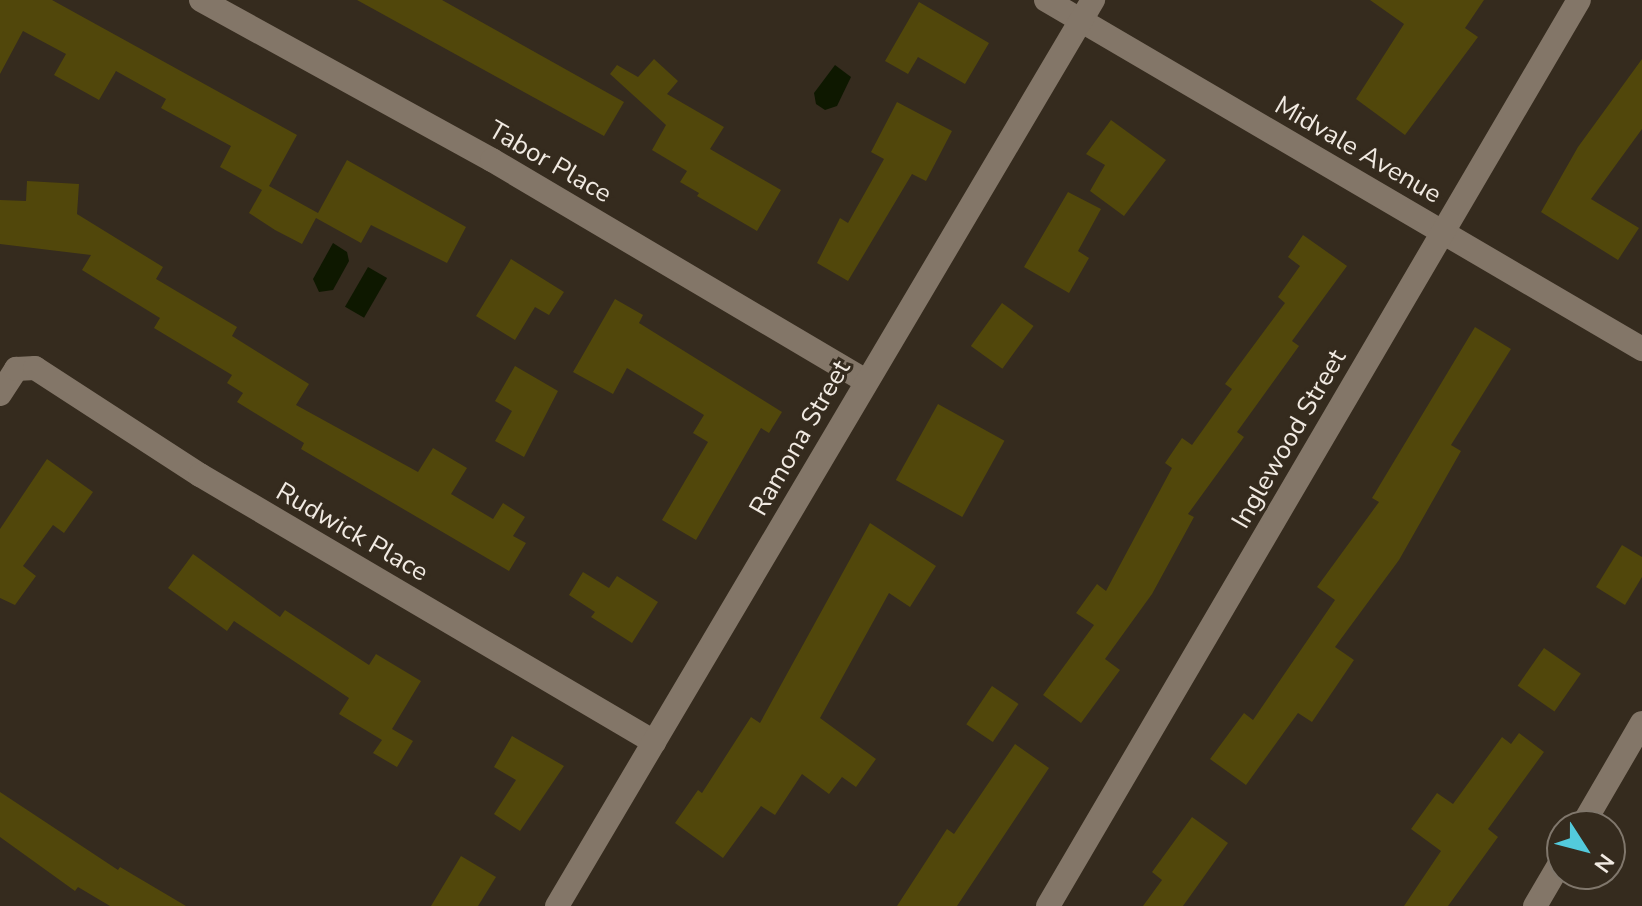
<!DOCTYPE html>
<html>
<head>
<meta charset="utf-8">
<style>
  body { margin:0 }
  #map { position:relative; width:1642px; height:906px; overflow:hidden; background:#352b1e; font-family:"Nunito Sans",sans-serif }
  div>[style] { position:absolute }
  [style*='--x'] { left:calc(var(--x)*1px); top:calc(var(--y)*1px); width:calc(var(--w)*1px); rotate:calc(var(--a)*1deg) }
  .water>* { inset:0; background:#0e1800; transform-origin:0 0 }
  .building>* { inset:0; background:#51470b; transform-origin:0 0 }
  .minor>* { height:24px; margin:-12px; padding:0 12px; transform-origin:12px; border-radius:12px; background:#837668 }
  span { translate:-50% -50%; white-space:nowrap; text-align:center; line-height:1.15; -webkit-text-stroke:6px #352b1e; paint-order:stroke }
  .street-label { font-size:26px; color:#f1eae2 }
  .north { position:absolute; left:1546px; top:810px; width:80px; height:80px; box-sizing:border-box; background:#352b1e; border:2px solid #80776c; border-radius:50%; rotate:126deg; font-size:22px; font-weight:700; line-height:32px; text-align:center; color:#f1eae2 }
  .north::after { content:''; display:block; margin:auto; width:28px; height:36px; background:#53cadc; clip-path:polygon(50% 0,100% 100%,50% 72%,0 100%) }
</style>
</head>
<body>
<div id="map">
  <div class="water">
    <i style="clip-path:polygon(835px 65px,851px 77px,837px 106px,825px 110px,816px 104px,814px 93px)"></i>
    <i style="clip-path:polygon(333px 243px,347px 252px,349px 261px,333px 290px,319px 292px,313px 279px)"></i>
    <i style="left:368px;top:267px;width:22px;height:46px;rotate:30deg"></i>
  </div>
  <div class="building">
    <i style="clip-path:polygon(0 0,52px 0,297px 135px,269px 186px,318px 213px,347px 160px,466px 227px,447px 263px,371px 225px,361px 243px,316px 218px,302px 244px,275px 230px,249px 213px,262px 190px,220px 167px,231px 146px,161px 108px,166px 99px,116px 71px,99px 100px,54px 75px,66px 54px,23px 31px,0 74px)"></i>
    <i style="clip-path:polygon(357px 0,442px 0,624px 102px,604px 136px)"></i>
    <i style="clip-path:polygon(1370px 0,1484px 0,1465px 28px,1478px 37px,1405px 135px,1356px 99px,1404px 24px)"></i>
    <i style="clip-path:polygon(919px 2px,989px 43px,965px 84px,918px 57px,908px 74px,885px 61px)"></i>
    <i style="clip-path:polygon(654px 59px,678px 81px,667px 94px,724px 127px,710px 149px,781px 190px,757px 231px,697px 196px,699px 193px,680px 182px,687px 171px,652px 150px,666px 125px,610px 74px,617px 65px,638px 77px)"></i>
    <i style="clip-path:polygon(1642px 59px,1642px 129px,1591px 199px,1639px 228px,1618px 260px,1541px 212px,1578px 147px)"></i>
    <i style="clip-path:polygon(897px 102px,952px 131px,926px 181px,912px 174px,848px 281px,817px 263px,840px 218px,848px 223px,884px 159px,871px 152px)"></i>
    <i style="clip-path:polygon(1111px 120px,1166px 160px,1124px 216px,1090px 191px,1105px 165px,1086px 154px)"></i>
    <i style="clip-path:polygon(27px 181px,79px 184px,77px 214px,163px 267px,156px 279px,237px 327px,232px 336px,309px 384px,296px 405px,418px 472px,433px 448px,467px 468px,451px 494px,493px 519px,503px 503px,525px 517px,513px 536px,526px 543px,509px 571px,301px 449px,304px 443px,237px 402px,243px 393px,227px 383px,232px 375px,154px 328px,160px 318px,82px 270px,91px 255px,0 244px,0 200px,26px 201px)"></i>
    <i style="clip-path:polygon(1068px 192px,1101px 209px,1078px 251px,1089px 258px,1069px 293px,1024px 267px)"></i>
    <i style="clip-path:polygon(1303px 235px,1347px 266px,1292px 341px,1299px 346px,1237px 432px,1244px 437px,1188px 514px,1194px 517px,1152px 594px,1105px 659px,1120px 670px,1081px 723px,1043px 695px,1094px 625px,1076px 613px,1097px 584px,1106px 591px,1172px 468px,1165px 463px,1182px 438px,1192px 445px,1232px 389px,1225px 384px,1285px 303px,1278px 297px,1300px 266px,1288px 257px)"></i>
    <i style="clip-path:polygon(511px 259px,564px 292px,549px 315px,535px 307px,515px 340px,476px 316px)"></i>
    <i style="clip-path:polygon(615px 299px,643px 315px,639px 323px,782px 412px,769px 433px,761px 428px,696px 540px,662px 520px,708px 442px,693px 433px,704px 415px,627px 368px,613px 394px,573px 372px)"></i>
    <i style="left:1002px;top:303px;width:39px;height:53px;rotate:36deg"></i>
    <i style="clip-path:polygon(1475px 327px,1511px 349px,1451px 445px,1461px 451px,1399px 560px,1335px 647px,1354px 660px,1312px 722px,1298px 713px,1246px 785px,1210px 759px,1244px 713px,1253px 720px,1335px 600px,1317px 587px,1379px 502px,1372px 498px)"></i>
    <i style="clip-path:polygon(515px 366px,558px 391px,524px 457px,495px 441px,512px 411px,495px 401px)"></i>
    <i style="left:938px;top:404px;width:76px;height:87px;rotate:29deg"></i>
    <i style="clip-path:polygon(47px 459px,93px 492px,64px 533px,53px 525px,23px 566px,36px 576px,15px 605px,0 598px,0 529px)"></i>
    <i style="clip-path:polygon(870px 523px,936px 566px,910px 607px,889px 593px,820px 718px,876px 759px,856px 787px,842px 777px,829px 794px,802px 774px,775px 815px,761px 806px,723px 858px,675px 823px,698px 790px,702px 793px,751px 717px,760px 723px)"></i>
    <i style="clip-path:polygon(1622px 545px,1642px 557px,1642px 577px,1625px 605px,1596px 587px)"></i>
    <i style="clip-path:polygon(193px 554px,280px 617px,285px 610px,369px 665px,376px 654px,421px 681px,392px 729px,413px 741px,397px 767px,373px 753px,382px 740px,339px 714px,349px 698px,234px 621px,227px 631px,168px 588px)"></i>
    <i style="clip-path:polygon(583px 572px,609px 588px,617px 576px,658px 602px,632px 643px,591px 617px,595px 612px,569px 595px)"></i>
    <i style="left:1544px;top:648px;width:45px;height:46px;rotate:35deg"></i>
    <i style="left:992px;top:686px;width:32px;height:46px;rotate:34deg"></i>
    <i style="clip-path:polygon(1519px 733px,1544px 752px,1488px 829px,1498px 837px,1448px 906px,1404px 906px,1441px 851px,1411px 829px,1437px 793px,1453px 804px,1502px 737px,1511px 744px)"></i>
    <i style="clip-path:polygon(512px 736px,564px 766px,520px 831px,494px 814px,516px 780px,494px 767px)"></i>
    <i style="clip-path:polygon(1015px 744px,1049px 768px,957px 906px,897px 906px,947px 829px,954px 834px)"></i>
    <i style="clip-path:polygon(0 792px,118px 870px,120px 867px,186px 906px,110px 906px,78px 887px,75px 891px,0 837px)"></i>
    <i style="clip-path:polygon(1192px 817px,1228px 843px,1183px 906px,1143px 906px,1162px 880px,1152px 872px)"></i>
    <i style="clip-path:polygon(461px 856px,496px 877px,478px 906px,431px 906px)"></i>
  </div>
  <div class="minor">
    <i style="--x:201;--y:0;--w:332;--a:28.8"></i>
    <i style="--x:492;--y:160;--w:434;--a:30.6"></i>
    <i style="--x:1046;--y:0;--w:691;--a:30.35"></i>
    <i style="--x:0;--y:394;--w:30;--a:-57"></i>
    <i style="--x:16;--y:369;--w:19;--a:-3"></i>
    <i style="--x:35;--y:368;--w:197;--a:33"></i>
    <i style="--x:200;--y:475;--w:527;--a:30.46"></i>
    <i style="--x:1582;--y:826;--w:119;--a:-59.8"></i>
    <i style="--x:557;--y:906;--w:1053;--a:-59.39"></i>
    <i style="--x:1048;--y:906;--w:1050;--a:-59.63"></i>
    <i style="--x:1535;--y:906;--w:53;--a:-59.6"></i>
  </div>
  <div class="street-label">
    <span style="left:1358px;top:150px;rotate:30deg">Midvale Avenue</span>
    <span style="left:550px;top:162px;rotate:30deg">Tabor Place</span>
    <span style="left:800px;top:438px;rotate:-60deg">Ramona Street</span>
    <span style="left:1289px;top:439px;rotate:-60deg">Inglewood Street</span>
    <span style="left:352px;top:532px;rotate:30deg">Rudwick Place</span>
  </div>
  <div class="north">N</div>
</div>
</body>
</html>
